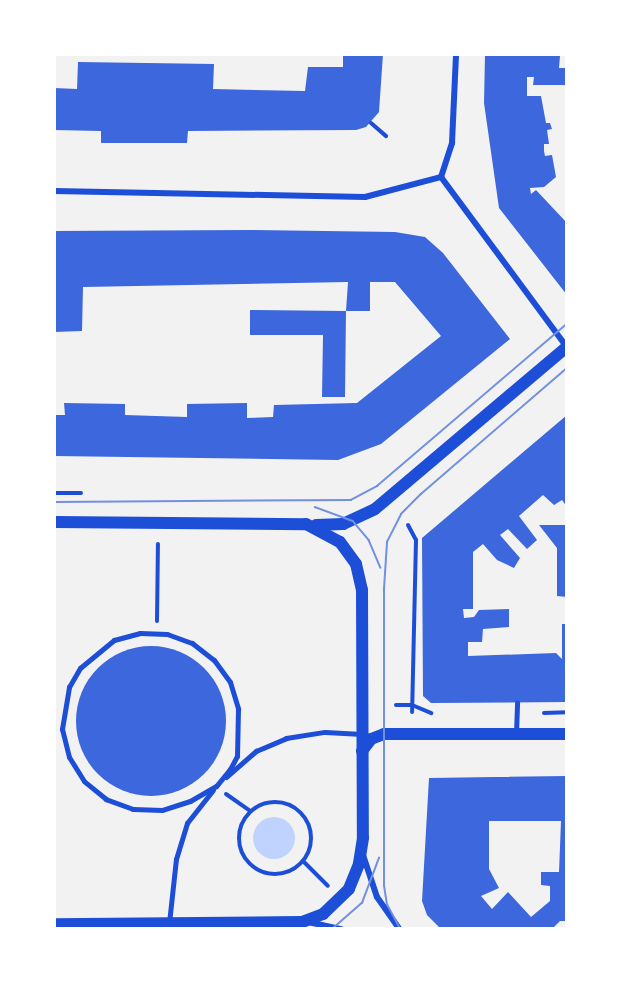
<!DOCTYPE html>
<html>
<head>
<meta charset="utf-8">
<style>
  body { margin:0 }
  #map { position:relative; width:621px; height:983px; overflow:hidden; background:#f2f2f2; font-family:"Roboto Serif",serif }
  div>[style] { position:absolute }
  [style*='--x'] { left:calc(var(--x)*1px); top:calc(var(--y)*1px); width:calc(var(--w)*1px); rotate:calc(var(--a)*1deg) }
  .water>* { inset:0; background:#bfd3fe }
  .round { border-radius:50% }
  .building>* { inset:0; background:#3d67dc }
  .path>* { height:4px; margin:-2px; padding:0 2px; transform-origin:2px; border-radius:2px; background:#1d4ed8 }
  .path>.ring { margin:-2px; padding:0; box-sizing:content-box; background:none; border:4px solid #1d4ed8; border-radius:50% }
  .service>* { height:4.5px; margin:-2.25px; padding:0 2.25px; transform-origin:2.25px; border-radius:2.25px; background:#1d4ed8 }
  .pedestrian>* { height:5px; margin:-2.5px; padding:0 2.5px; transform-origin:2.5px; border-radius:2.5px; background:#1d4ed8 }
  .minor>* { height:6px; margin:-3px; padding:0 3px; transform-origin:3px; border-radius:3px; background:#1d4ed8 }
  .secondary>* { height:12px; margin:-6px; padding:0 6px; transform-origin:6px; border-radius:6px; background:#1d4ed8 }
  .tram>* { height:1.5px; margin:-0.75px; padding:0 0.75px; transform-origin:0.75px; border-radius:0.75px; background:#7290e2 }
  span { translate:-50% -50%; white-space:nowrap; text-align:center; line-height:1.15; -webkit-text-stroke:6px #fff; paint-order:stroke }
  .frame { position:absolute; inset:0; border:56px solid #fff; pointer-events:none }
</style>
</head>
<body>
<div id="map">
  <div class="water">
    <i class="round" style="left:253px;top:817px;width:42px;height:42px"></i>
  </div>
  <div class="building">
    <i style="clip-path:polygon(343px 54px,383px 54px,379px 112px,366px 127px,356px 130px,188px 131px,187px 143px,101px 143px,101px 131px,54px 130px,54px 88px,77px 89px,78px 62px,214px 64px,213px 89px,305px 91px,308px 67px,343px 67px)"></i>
    <i style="clip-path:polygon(485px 54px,567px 54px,560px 56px,559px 68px,567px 68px,567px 85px,533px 85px,534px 77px,527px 77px,527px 96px,541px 96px,546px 123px,550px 123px,552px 129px,547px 130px,549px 144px,544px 144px,544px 151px,545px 156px,552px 155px,556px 177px,544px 187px,530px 188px,531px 194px,536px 190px,567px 223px,567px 295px,499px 208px,484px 103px)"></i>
    <i style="clip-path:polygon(248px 230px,395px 232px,425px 237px,443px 253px,510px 339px,381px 444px,338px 460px,54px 456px,54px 415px,65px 415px,64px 403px,125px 404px,125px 415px,187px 417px,187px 404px,247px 403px,247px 418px,273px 417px,274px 405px,357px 403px,441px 336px,395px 282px,370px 282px,370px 311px,346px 311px,348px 282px,83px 287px,82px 331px,54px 332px,54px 231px)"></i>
    <i style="clip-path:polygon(250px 310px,346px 311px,345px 397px,322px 397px,323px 335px,250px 335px)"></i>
    <i style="clip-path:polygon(567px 415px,567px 507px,562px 500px,554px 505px,543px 495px,519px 516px,537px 540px,527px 549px,508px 529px,500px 535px,520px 558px,514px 568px,497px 560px,483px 544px,473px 552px,473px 609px,463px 609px,464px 618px,474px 617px,479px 610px,509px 609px,509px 627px,483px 629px,482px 642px,468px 642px,468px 656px,556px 653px,562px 659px,562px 624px,567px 624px,567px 702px,431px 703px,423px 696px,422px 538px)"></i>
    <i style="clip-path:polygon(539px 525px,567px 525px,567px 597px,557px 596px,557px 548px)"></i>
    <i class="round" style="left:76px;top:646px;width:150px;height:150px"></i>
    <i style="clip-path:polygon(evenodd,567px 776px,567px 921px,560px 921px,552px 929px,441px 929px,427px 915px,422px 901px,429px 778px,567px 776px,489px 821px,561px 821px,559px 872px,541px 872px,541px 885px,550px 886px,550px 901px,531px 917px,508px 892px,492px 909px,481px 896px,499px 888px,489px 869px,489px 821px)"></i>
  </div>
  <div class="path">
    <i style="--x:371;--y:123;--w:20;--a:41"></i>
    <i style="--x:54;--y:493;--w:27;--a:0"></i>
    <i style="--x:408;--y:525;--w:17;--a:62"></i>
    <i style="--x:416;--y:540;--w:172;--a:91.3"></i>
    <i style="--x:157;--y:621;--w:77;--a:-89.3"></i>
    <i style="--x:396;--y:705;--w:16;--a:0"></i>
    <i style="--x:412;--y:705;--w:21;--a:23"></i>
    <i style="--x:544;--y:713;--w:23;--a:-2"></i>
    <i style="--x:226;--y:794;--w:29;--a:35"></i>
    <i class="ring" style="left:239px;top:802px;width:68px;height:68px"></i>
    <i style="--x:303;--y:861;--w:35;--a:45"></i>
  </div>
  <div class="service">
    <i style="--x:516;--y:734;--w:31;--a:-88"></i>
  </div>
  <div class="pedestrian">
    <i style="--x:140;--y:633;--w:27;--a:2"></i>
    <i style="--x:167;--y:634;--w:27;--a:20"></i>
    <i style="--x:192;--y:643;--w:28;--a:38"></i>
    <i style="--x:214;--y:660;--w:27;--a:54"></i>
    <i style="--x:230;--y:682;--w:28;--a:73"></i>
    <i style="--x:238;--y:709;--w:47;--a:91.2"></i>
    <i style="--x:237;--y:756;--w:15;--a:118"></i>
    <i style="--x:230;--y:769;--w:22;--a:129"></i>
    <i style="--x:216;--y:786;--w:30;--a:150"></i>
    <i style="--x:190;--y:801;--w:29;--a:162"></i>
    <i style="--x:162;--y:810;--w:29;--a:-178"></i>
    <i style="--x:133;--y:809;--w:29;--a:-160"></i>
    <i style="--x:106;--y:799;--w:28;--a:-141"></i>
    <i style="--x:84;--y:781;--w:28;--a:-122"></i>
    <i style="--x:69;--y:757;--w:29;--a:-104"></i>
    <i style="--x:62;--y:729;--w:43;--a:-80.5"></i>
    <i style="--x:69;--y:687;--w:22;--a:-60"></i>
    <i style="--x:80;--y:668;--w:44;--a:-39.5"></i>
    <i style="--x:114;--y:640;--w:27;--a:-15"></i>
    <i style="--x:226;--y:777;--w:40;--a:-41"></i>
    <i style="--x:256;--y:751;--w:33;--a:-23"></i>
    <i style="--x:286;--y:738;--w:39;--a:-9"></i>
    <i style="--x:325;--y:732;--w:37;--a:3"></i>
    <i style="--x:169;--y:923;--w:64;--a:-83.8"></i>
    <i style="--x:176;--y:859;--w:38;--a:-73"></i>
    <i style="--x:187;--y:823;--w:42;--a:-51.8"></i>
  </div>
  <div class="minor">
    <i style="--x:441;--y:177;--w:212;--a:53.5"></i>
    <i style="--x:441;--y:177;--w:36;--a:-72"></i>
    <i style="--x:452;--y:143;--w:89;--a:-87.4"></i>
    <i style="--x:54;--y:191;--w:311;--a:1.1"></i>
    <i style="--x:365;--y:197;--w:79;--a:-14.7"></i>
    <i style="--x:363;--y:855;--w:44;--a:71.6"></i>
    <i style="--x:377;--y:897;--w:39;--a:55"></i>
    <i style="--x:308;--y:922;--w:34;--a:12"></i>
  </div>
  <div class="secondary">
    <i style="--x:54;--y:522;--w:252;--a:0.5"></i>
    <i style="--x:306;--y:524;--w:38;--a:28"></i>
    <i style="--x:340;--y:542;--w:27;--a:54"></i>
    <i style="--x:356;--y:564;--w:27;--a:77"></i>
    <i style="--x:362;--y:590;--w:248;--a:89.8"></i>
    <i style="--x:363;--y:838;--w:26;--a:99"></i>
    <i style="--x:359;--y:864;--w:27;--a:112"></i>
    <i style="--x:349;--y:889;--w:36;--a:136"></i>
    <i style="--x:323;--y:914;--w:22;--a:159"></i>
    <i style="--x:302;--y:922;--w:248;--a:179.5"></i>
    <i style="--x:316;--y:525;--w:27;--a:-2"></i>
    <i style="--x:343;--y:524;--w:35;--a:-25"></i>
    <i style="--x:375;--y:509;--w:251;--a:-40.2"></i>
    <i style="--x:362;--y:751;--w:15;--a:-53"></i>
    <i style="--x:371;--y:739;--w:14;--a:-21"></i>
    <i style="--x:384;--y:734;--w:183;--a:0"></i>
  </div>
  <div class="tram">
    <i style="--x:54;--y:502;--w:297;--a:-0.4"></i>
    <i style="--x:351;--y:500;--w:30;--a:-28"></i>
    <i style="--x:377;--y:486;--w:250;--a:-40.5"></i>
    <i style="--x:315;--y:507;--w:40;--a:20.2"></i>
    <i style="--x:353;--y:521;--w:25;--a:50"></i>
    <i style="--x:369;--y:540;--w:30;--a:67"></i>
    <i style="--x:332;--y:929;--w:40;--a:-41"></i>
    <i style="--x:362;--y:903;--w:48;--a:-69.3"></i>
    <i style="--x:400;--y:929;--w:27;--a:-118"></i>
    <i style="--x:387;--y:905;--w:19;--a:-99"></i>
    <i style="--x:384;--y:886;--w:297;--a:-90"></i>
    <i style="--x:384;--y:589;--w:47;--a:-86.3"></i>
    <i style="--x:387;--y:542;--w:31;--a:-63"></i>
    <i style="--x:401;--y:514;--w:28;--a:-45"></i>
    <i style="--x:421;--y:494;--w:193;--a:-40.8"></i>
  </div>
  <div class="frame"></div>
</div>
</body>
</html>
